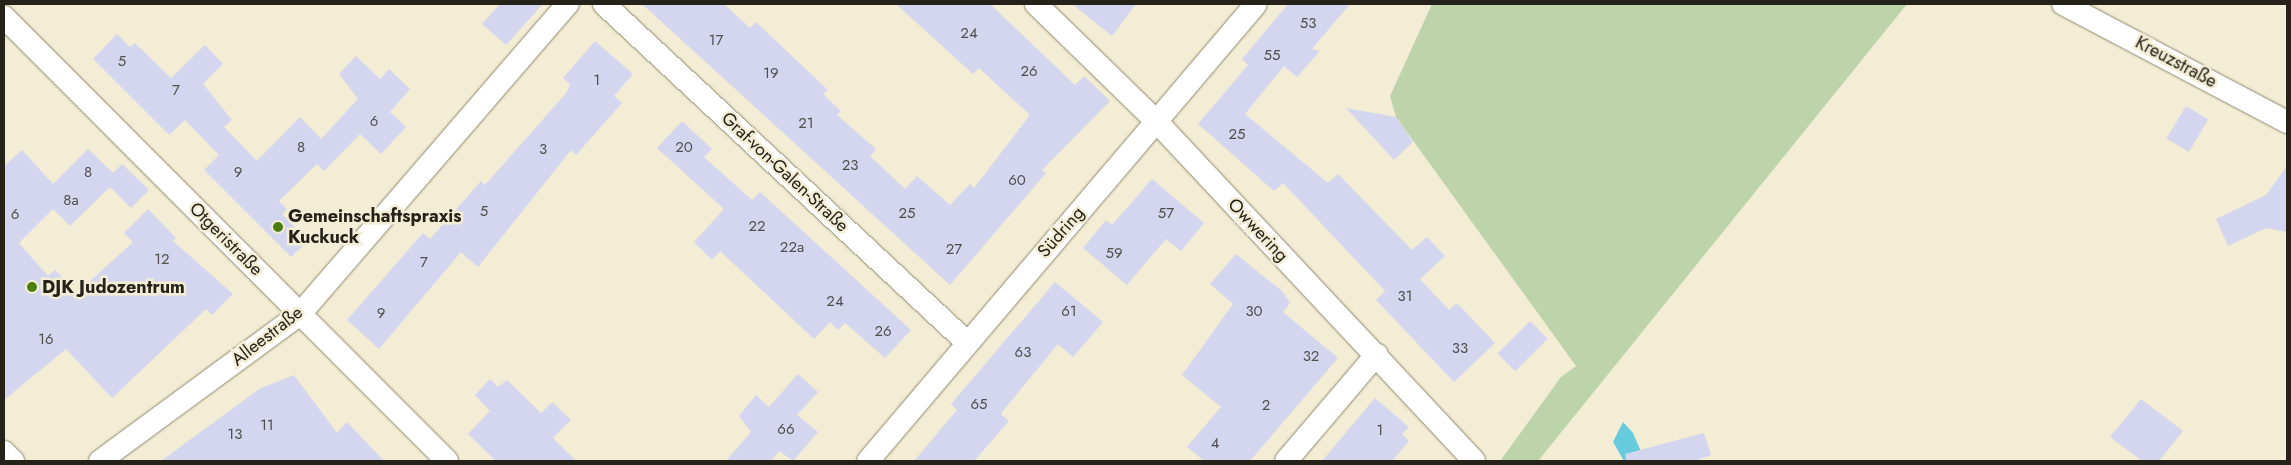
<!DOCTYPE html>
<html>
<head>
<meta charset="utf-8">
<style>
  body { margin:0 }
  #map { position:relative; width:2291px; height:465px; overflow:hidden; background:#f2edd4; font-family:Jost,sans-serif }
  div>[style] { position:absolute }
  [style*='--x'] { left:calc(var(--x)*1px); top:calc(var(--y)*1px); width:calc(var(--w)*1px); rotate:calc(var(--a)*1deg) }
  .green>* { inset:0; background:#bdd3aa }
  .water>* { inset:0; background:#67cbde }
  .building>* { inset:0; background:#d3d6ee; transform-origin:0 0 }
  .roads { filter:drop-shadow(0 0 1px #8e8972) drop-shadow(0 0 1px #8e8972) }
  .street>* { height:22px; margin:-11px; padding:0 11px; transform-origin:11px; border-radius:11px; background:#fff }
  .dots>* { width:14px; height:14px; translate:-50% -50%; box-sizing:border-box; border:2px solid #f2edd4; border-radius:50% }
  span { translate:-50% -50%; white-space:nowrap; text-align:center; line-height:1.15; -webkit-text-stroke:5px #f2edd4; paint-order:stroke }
  .number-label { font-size:15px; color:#504f4e }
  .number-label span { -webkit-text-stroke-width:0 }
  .street-label { font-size:18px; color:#242219 }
  .poi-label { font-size:18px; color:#242219; font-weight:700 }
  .left { translate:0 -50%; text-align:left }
  .frame { position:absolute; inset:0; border:5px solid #242219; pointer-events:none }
</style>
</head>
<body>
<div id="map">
  <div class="green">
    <i style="clip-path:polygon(1432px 4px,1907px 4px,1538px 461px,1500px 461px,1561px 377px,1576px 366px,1396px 117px,1390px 96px)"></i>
  </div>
  <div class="water">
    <i style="clip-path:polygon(1623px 422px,1633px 433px,1645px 461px,1624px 461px,1613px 442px)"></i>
  </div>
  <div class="building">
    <i style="clip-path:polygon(500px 4px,543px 4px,506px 45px,482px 24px)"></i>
    <i style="clip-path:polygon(642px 4px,724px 4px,750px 28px,756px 22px,828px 90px,823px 94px,841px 111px,837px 115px,876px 149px,870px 156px,905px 189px,917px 176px,950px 205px,970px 184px,974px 188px,1030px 115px,979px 68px,973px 74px,896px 4px,990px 4px,1075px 85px,1084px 76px,1110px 101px,1042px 170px,1046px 173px,950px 285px)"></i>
    <i style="clip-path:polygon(1072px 4px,1136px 4px,1112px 36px)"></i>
    <i style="clip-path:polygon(1288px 4px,1350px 4px,1312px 49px,1320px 51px,1297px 77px,1284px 66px,1245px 114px,1328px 183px,1338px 174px,1412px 250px,1427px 237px,1445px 256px,1420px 279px,1449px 310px,1457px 303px,1495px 343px,1454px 382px,1376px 300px,1385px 291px,1283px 183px,1274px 191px,1198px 124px,1248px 65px,1242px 59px)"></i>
    <i style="clip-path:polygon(117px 34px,130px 47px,135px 43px,171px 78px,205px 45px,223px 64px,203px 84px,232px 120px,224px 127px,257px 161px,300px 117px,321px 139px,358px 99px,339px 74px,356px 56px,380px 79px,389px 69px,410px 89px,390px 112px,406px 127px,381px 154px,360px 134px,324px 171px,317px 164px,279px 201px,287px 209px,282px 214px,308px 241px,291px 257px,204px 170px,219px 155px,185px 120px,169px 135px,93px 59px)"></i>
    <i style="clip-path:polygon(595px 41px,633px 74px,614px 96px,622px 103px,576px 155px,571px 150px,478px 267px,461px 252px,379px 349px,347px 320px,423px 233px,430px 239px,481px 181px,485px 185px,567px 92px,570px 84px,563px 78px)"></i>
    <i style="left:2186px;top:106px;width:26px;height:38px;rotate:31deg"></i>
    <i style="clip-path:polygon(1346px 108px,1396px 117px,1413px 142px,1394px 160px)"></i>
    <i style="clip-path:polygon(682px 121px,712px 149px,704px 157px,752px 200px,760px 192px,911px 330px,885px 358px,845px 323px,838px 330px,830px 322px,814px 339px,720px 251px,712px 260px,694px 242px,724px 209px,657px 148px)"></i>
    <i style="clip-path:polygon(88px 149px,113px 173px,122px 164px,149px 190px,131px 208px,110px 187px,70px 226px,53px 209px,19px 243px,48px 276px,55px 270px,77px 293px,133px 242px,124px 233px,148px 209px,176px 238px,173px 241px,233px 294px,212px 315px,206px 309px,112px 398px,66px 349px,4px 400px,4px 166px,22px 150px,53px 184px)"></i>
    <i style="clip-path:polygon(2287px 166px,2287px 232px,2266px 228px,2228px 246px,2216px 219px,2266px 195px)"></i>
    <i style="clip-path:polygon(1152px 179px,1204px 223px,1181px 251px,1166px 239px,1127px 285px,1083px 248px,1106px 220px,1112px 225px)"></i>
    <i style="clip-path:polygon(1236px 254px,1282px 291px,1290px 303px,1283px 312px,1338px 358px,1250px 461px,1204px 461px,1187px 447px,1221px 407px,1182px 375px,1233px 304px,1210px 284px)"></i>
    <i style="clip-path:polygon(1055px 282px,1103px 322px,1073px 357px,1058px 344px,1007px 406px,1001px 414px,1009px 421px,974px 461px,914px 461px,957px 410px,951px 404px)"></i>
    <i style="left:1530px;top:321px;width:25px;height:46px;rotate:45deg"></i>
    <i style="clip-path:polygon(798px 374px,818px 392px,797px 415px,818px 432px,793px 461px,779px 451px,771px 461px,726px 461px,751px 432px,739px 416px,756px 395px,769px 407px)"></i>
    <i style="clip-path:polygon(294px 375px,337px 433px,347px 422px,384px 461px,161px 461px,259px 389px)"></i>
    <i style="clip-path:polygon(490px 379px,498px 387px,507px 380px,541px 413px,552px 402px,571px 420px,553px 438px,576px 461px,496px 461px,468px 434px,490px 411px,475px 395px)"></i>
    <i style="clip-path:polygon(1375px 398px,1409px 427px,1402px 434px,1409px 441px,1392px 461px,1322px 461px)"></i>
    <i style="clip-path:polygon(2141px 399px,2183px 431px,2159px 461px,2142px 461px,2110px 437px)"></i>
    <i style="clip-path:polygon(1704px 433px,1711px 455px,1695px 461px,1626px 461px,1625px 454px)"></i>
  </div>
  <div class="roads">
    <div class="street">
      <i style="--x:604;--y:4;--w:495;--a:43"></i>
      <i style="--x:1036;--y:4;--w:169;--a:44.3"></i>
      <i style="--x:1157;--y:122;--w:464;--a:46.9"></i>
      <i style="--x:2063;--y:4;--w:253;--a:27.8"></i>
      <i style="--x:4;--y:17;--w:627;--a:45.06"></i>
      <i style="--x:4;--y:452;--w:13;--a:45"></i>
      <i style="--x:100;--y:461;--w:248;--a:-36.3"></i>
      <i style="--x:300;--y:314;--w:410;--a:-49.2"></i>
      <i style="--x:868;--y:461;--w:599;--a:-49.67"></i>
      <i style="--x:1286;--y:461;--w:140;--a:-49.6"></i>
    </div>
  </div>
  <div class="dots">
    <i style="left:278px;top:227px;background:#4a7e0f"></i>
    <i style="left:32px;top:287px;background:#4a7e0f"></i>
  </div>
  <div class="number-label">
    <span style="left:1308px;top:24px">53</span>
    <span style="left:969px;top:34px">24</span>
    <span style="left:716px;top:41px">17</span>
    <span style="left:1272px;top:56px">55</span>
    <span style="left:122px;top:62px">5</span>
    <span style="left:1029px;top:72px">26</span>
    <span style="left:771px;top:74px">19</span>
    <span style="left:597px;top:81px">1</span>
    <span style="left:176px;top:91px">7</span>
    <span style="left:374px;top:122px">6</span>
    <span style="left:806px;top:124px">21</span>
    <span style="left:1237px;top:135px">25</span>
    <span style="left:301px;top:148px">8</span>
    <span style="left:684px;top:148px">20</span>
    <span style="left:543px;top:150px">3</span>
    <span style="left:850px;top:166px">23</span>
    <span style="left:88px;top:173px">8</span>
    <span style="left:238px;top:173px">9</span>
    <span style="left:1017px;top:181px">60</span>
    <span style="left:71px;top:201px">8a</span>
    <span style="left:484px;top:212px">5</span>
    <span style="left:907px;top:214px">25</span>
    <span style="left:1166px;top:214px">57</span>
    <span style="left:15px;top:215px">6</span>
    <span style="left:757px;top:227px">22</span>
    <span style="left:792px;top:248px">22a</span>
    <span style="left:954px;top:250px">27</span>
    <span style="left:1114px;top:254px">59</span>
    <span style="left:162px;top:260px">12</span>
    <span style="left:424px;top:263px">7</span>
    <span style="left:1405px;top:297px">31</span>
    <span style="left:835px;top:302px">24</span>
    <span style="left:1069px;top:312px">61</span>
    <span style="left:1254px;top:312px">30</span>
    <span style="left:381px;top:314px">9</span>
    <span style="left:883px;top:332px">26</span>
    <span style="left:46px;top:340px">16</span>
    <span style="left:1460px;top:349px">33</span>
    <span style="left:1023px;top:353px">63</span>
    <span style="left:1311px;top:357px">32</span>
    <span style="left:979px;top:405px">65</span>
    <span style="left:1266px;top:406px">2</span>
    <span style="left:267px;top:426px">11</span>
    <span style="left:786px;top:430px">66</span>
    <span style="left:1380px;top:431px">1</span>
    <span style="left:235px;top:435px">13</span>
    <span style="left:1215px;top:444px">4</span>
  </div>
  <div class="street-label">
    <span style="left:2176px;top:62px;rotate:28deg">Kreuzstraße</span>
    <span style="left:785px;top:172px;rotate:43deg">Graf-von-Galen-Straße</span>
    <span style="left:1258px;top:230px;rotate:47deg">Owwering</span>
    <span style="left:1061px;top:232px;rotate:-49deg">Südring</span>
    <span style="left:226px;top:239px;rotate:45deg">Otgeristraße</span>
    <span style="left:267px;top:336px;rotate:-38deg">Alleestraße</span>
  </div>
  <div class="poi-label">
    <span class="left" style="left:288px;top:227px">Gemeinschaftspraxis<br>Kuckuck</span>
    <span class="left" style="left:42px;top:287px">DJK Judozentrum</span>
  </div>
  <div class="frame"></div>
</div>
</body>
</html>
